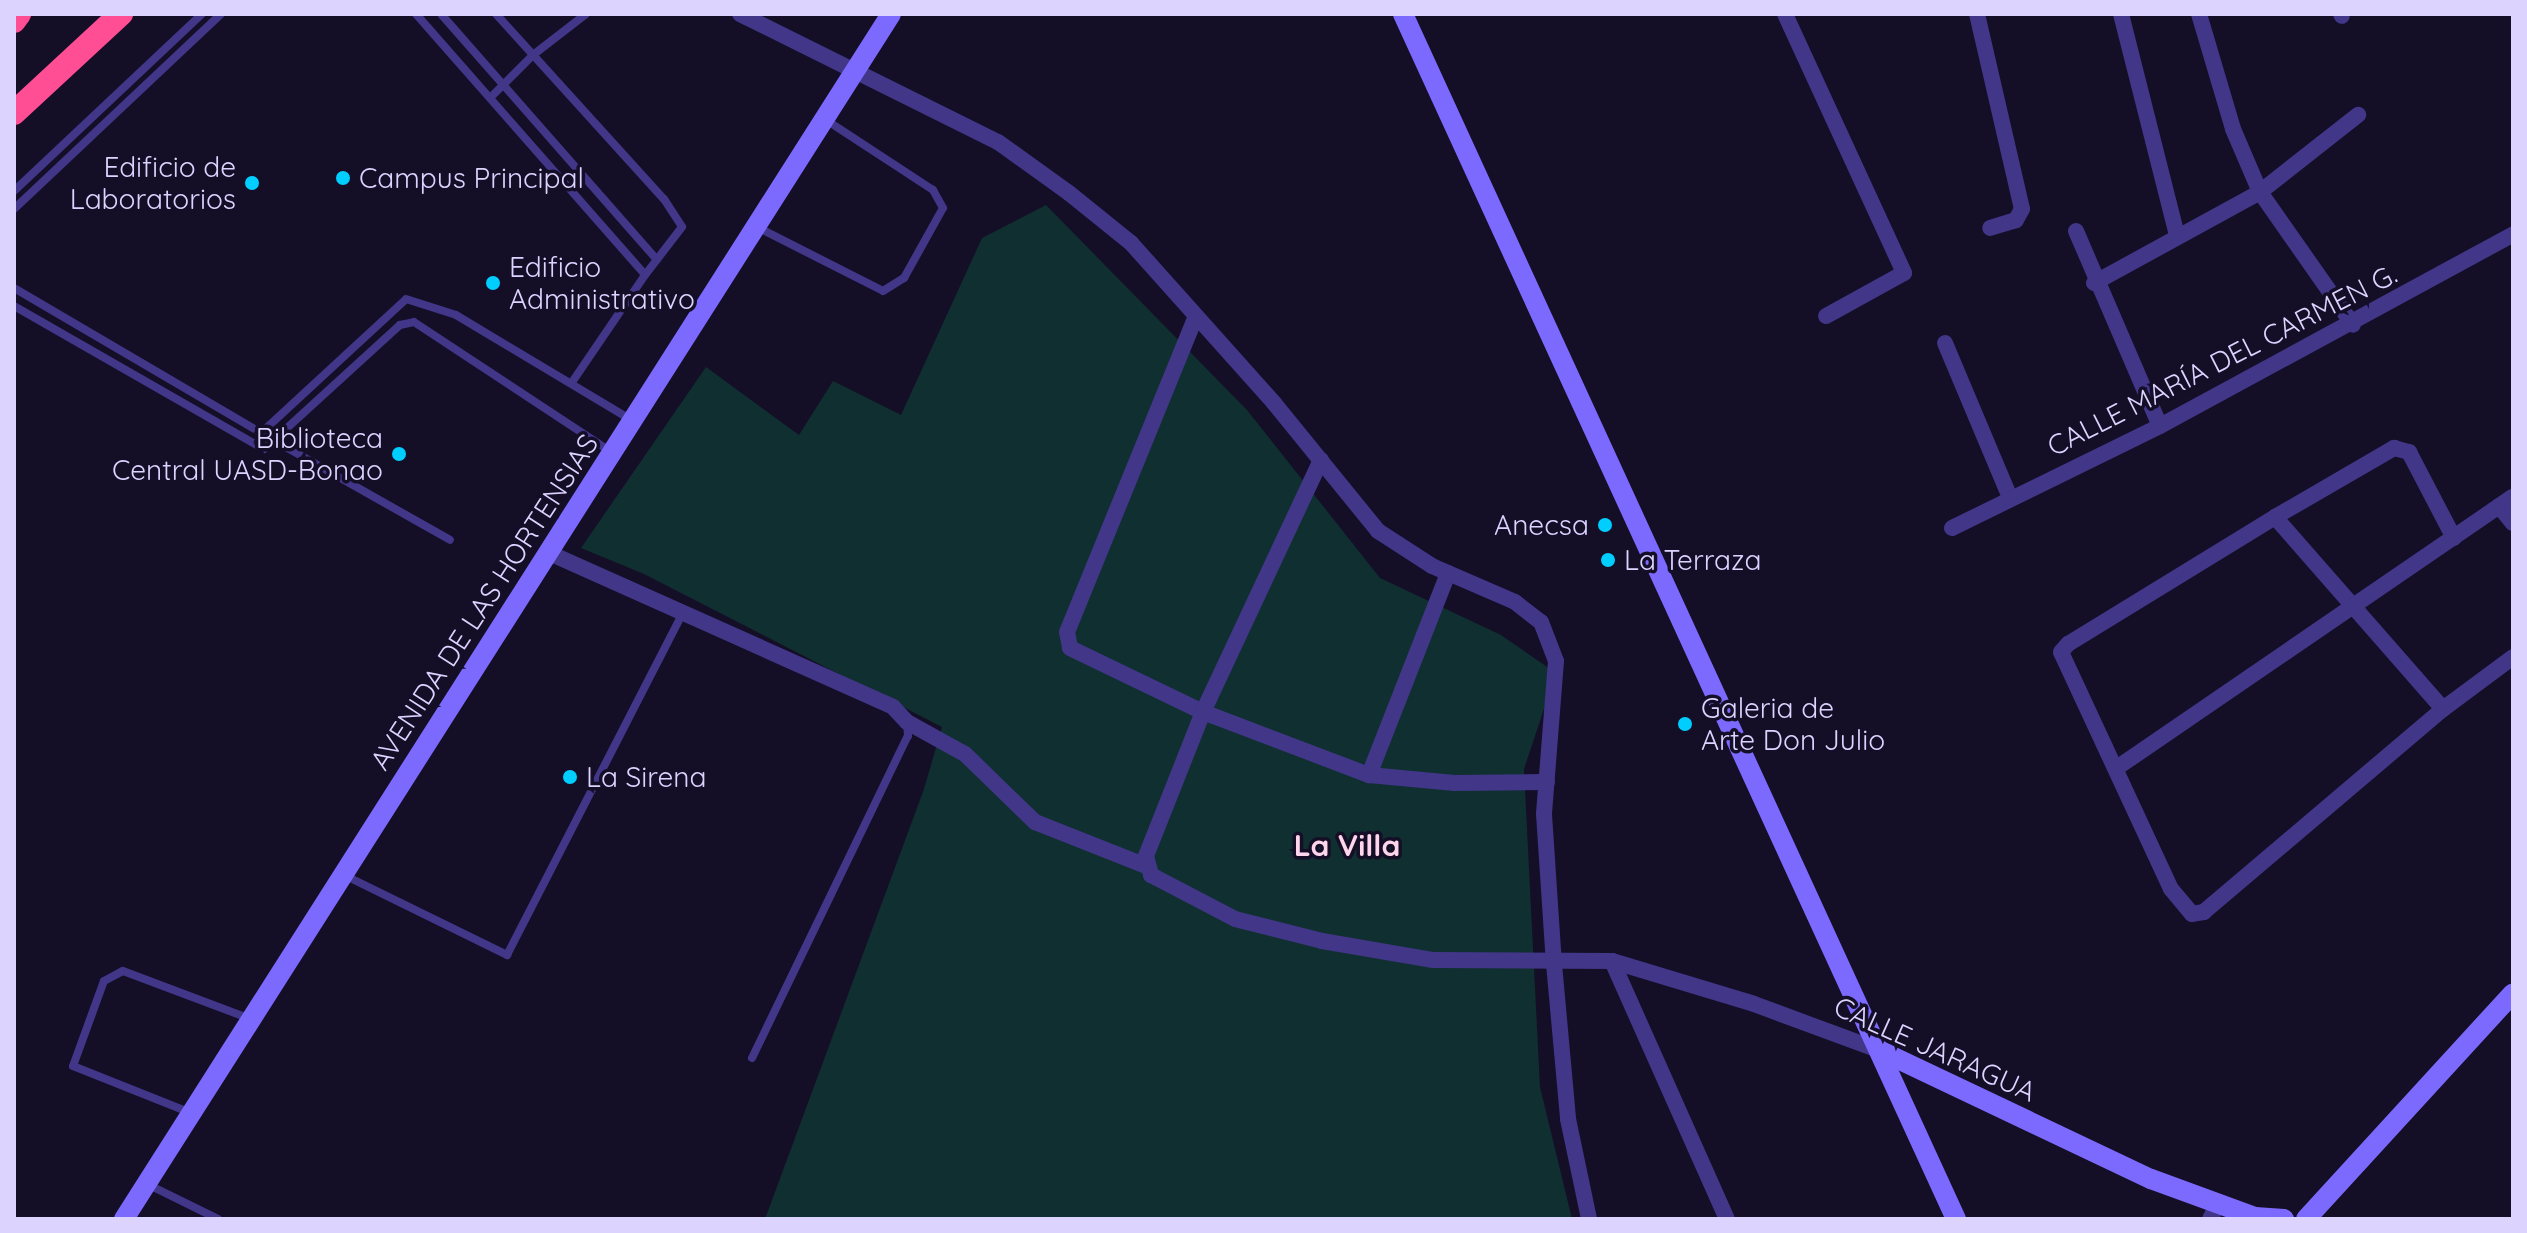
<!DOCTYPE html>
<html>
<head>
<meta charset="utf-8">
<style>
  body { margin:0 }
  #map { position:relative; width:2527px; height:1233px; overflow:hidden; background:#140e27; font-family:Quicksand,sans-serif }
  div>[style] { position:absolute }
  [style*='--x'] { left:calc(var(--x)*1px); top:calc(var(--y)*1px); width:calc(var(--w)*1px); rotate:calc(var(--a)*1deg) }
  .green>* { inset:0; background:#102f31 }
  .lane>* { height:8px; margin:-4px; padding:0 4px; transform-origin:4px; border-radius:4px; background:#413688 }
  .street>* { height:16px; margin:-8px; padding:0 8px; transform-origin:8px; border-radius:8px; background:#413688 }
  .secondary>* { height:20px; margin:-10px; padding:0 10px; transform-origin:10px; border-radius:10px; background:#7c6aff }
  .highway>* { height:24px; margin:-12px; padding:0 12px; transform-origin:12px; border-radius:12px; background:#ff4e93 }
  .dots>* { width:22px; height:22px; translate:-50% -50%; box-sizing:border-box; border:4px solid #140e27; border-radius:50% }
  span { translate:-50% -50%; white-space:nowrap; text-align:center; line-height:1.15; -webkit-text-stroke:7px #140e27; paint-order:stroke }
  .poi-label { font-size:28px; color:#dcd3ff }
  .right { translate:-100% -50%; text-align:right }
  .left { translate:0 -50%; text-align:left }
  .street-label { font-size:28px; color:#dcd3ff }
  .neighbourhood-label { font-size:30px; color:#ffd5ec; font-weight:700 }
  .frame { position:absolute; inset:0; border:16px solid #dcd3ff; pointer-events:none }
</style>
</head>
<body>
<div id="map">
  <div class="green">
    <i style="clip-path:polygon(1046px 205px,1247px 410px,1380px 578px,1501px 635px,1556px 673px,1524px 769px,1540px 1087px,1572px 1219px,765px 1219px,924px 789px,942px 727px,644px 574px,581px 548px,706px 367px,799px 435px,833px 381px,901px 415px,982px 238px)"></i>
  </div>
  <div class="lane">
    <i style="--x:416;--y:14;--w:347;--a:48.7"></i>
    <i style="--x:645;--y:275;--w:128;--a:124.2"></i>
    <i style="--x:441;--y:14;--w:327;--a:48.7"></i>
    <i style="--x:496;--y:14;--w:250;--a:47.8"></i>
    <i style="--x:664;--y:199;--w:33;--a:57"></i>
    <i style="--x:682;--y:227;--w:61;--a:127.6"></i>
    <i style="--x:490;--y:98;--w:61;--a:-45"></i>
    <i style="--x:533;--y:55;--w:67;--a:-37.7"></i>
    <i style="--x:14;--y:191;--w:258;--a:-43.3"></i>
    <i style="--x:14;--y:209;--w:284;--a:-43.3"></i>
    <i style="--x:757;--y:227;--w:141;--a:26.9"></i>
    <i style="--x:883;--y:291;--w:25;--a:-32"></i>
    <i style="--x:904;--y:278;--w:80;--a:-60.9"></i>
    <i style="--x:943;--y:208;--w:21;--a:-119"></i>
    <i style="--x:933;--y:190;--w:128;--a:-146.8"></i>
    <i style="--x:14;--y:288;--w:286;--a:30.4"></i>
    <i style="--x:261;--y:433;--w:197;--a:-42.7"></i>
    <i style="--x:406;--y:299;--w:52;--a:17.7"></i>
    <i style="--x:456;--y:315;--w:203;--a:30.9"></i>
    <i style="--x:14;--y:306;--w:288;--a:29.8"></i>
    <i style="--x:264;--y:449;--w:184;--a:-42.4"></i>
    <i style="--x:400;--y:325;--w:14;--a:-12"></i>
    <i style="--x:414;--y:322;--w:236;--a:33.4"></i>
    <i style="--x:261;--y:433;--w:217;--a:29.5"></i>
    <i style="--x:344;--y:875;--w:182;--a:26.1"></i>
    <i style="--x:507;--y:955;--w:387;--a:-62.8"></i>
    <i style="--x:752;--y:1058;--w:358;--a:-64.2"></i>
    <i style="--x:908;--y:736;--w:13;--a:-94"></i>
    <i style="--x:191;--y:1113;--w:127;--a:-158.3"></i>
    <i style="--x:73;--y:1066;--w:90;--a:-70"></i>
    <i style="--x:104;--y:981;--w:21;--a:-28"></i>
    <i style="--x:123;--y:971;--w:137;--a:20.6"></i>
    <i style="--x:147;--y:1184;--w:79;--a:26.2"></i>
  </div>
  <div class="street">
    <i style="--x:740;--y:14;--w:288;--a:26.4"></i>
    <i style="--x:998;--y:142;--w:87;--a:35.7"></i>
    <i style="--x:1069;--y:193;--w:80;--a:38.9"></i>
    <i style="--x:1131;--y:243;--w:215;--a:48.2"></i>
    <i style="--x:1274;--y:403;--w:165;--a:50.9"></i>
    <i style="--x:1378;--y:531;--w:64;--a:32.9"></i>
    <i style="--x:1432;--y:566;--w:90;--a:23.4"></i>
    <i style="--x:1515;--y:602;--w:33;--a:38"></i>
    <i style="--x:1541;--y:622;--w:42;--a:69"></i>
    <i style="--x:1556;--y:661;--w:153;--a:94.5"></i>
    <i style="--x:1544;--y:814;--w:150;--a:86.2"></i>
    <i style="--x:1554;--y:964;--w:156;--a:84.8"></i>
    <i style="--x:1568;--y:1119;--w:102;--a:78.1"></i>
    <i style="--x:1785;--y:14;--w:285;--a:65.3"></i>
    <i style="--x:1904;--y:273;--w:89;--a:151.1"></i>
    <i style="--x:1977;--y:14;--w:200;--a:77"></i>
    <i style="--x:2022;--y:209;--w:13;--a:119"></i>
    <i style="--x:2016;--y:220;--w:27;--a:163"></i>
    <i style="--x:2121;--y:14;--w:228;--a:75.8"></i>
    <i style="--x:2199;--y:14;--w:120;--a:73.5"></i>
    <i style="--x:2233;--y:129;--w:69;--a:66.8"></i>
    <i style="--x:2260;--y:192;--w:162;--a:55"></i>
    <i style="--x:2341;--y:14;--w:2;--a:63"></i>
    <i style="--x:2076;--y:231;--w:212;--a:66.7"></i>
    <i style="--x:2094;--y:283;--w:189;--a:-28.7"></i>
    <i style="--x:2260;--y:192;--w:125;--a:-38.2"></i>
    <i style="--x:1196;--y:316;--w:341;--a:112.2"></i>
    <i style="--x:1067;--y:632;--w:16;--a:79"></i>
    <i style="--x:1070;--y:648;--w:148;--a:25.7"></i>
    <i style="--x:1203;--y:712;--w:178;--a:20.8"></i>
    <i style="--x:1369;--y:775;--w:86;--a:5.3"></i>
    <i style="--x:1455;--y:783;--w:92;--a:-0.6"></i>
    <i style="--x:1945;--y:343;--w:168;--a:67.2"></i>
    <i style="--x:1321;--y:460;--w:278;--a:115.1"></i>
    <i style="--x:1203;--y:712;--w:155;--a:111.6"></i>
    <i style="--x:1146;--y:856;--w:20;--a:75"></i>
    <i style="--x:1151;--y:875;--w:95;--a:27.6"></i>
    <i style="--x:1235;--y:919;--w:90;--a:14.2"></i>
    <i style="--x:1322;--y:941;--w:113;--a:9.7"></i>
    <i style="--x:1433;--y:960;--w:179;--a:0.3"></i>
    <i style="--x:1612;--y:961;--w:148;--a:16.8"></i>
    <i style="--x:1754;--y:1004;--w:135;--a:20.3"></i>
    <i style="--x:2499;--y:506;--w:22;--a:51"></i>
    <i style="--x:2275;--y:517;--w:255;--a:48.8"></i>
    <i style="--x:2443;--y:709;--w:314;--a:139.7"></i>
    <i style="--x:2204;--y:912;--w:12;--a:171"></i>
    <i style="--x:2192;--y:914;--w:33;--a:-130"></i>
    <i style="--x:2171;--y:889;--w:261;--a:-114.9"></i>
    <i style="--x:2061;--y:652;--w:11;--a:-49"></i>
    <i style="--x:2068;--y:644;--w:243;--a:-31.5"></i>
    <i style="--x:2275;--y:517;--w:138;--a:-30.1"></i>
    <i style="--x:2394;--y:448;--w:16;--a:15"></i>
    <i style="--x:2409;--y:452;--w:97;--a:62.4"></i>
    <i style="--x:1952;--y:528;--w:232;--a:-26.1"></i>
    <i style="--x:2160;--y:426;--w:402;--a:-28.5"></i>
    <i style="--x:547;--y:552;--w:379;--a:24.1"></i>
    <i style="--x:893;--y:707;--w:21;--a:47"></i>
    <i style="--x:907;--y:722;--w:66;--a:28.9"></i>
    <i style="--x:965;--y:754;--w:98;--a:44.2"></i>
    <i style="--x:1035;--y:822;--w:119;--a:21.6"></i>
    <i style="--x:2443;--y:709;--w:87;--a:-36.6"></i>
    <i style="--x:2118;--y:767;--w:478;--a:-34.4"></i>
    <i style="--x:1369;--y:775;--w:217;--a:-68.6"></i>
    <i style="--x:1612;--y:961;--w:282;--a:66"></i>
    <i style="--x:2210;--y:1219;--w:17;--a:-62"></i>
  </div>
  <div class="secondary">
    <i style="--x:1403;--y:14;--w:1326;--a:65.35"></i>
    <i style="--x:1881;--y:1051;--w:299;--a:25.4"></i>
    <i style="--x:2151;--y:1179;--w:111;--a:20.1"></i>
    <i style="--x:2255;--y:1217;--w:29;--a:4"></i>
    <i style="--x:124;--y:1219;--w:1428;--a:-57.52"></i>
    <i style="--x:2306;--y:1219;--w:306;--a:-47.5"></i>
  </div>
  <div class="highway">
    <i style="--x:14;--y:21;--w:9;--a:-54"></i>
    <i style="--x:14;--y:113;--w:146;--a:-42.8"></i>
  </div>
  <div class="dots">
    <i style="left:343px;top:178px;background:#00cefe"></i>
    <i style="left:252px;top:183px;background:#00cefe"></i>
    <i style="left:493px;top:283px;background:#00cefe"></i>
    <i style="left:399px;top:454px;background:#00cefe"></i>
    <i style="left:1605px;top:525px;background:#00cefe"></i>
    <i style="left:1608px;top:560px;background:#00cefe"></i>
    <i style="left:1685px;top:724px;background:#00cefe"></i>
    <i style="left:570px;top:777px;background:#00cefe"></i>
  </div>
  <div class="poi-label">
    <span class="right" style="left:236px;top:183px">Edificio de<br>Laboratorios</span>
    <span class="left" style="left:359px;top:178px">Campus Principal</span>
    <span class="left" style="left:509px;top:283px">Edificio<br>Administrativo</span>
    <span class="right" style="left:383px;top:454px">Biblioteca<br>Central UASD-Bonao</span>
    <span class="right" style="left:1589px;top:525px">Anecsa</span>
    <span class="left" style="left:1624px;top:560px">La Terraza</span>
    <span class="left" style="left:1701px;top:724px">Galeria de<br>Arte Don Julio</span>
    <span class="left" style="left:586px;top:777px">La Sirena</span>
  </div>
  <div class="street-label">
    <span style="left:2222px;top:360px;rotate:-27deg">CALLE MARÍA DEL CARMEN G.</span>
    <span style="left:484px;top:602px;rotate:-57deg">AVENIDA DE LAS HORTENSIAS</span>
    <span style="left:1935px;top:1049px;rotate:24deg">CALLE JARAGUA</span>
  </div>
  <div class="neighbourhood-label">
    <span style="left:1347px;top:845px">La Villa</span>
  </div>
  <div class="frame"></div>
</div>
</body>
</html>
